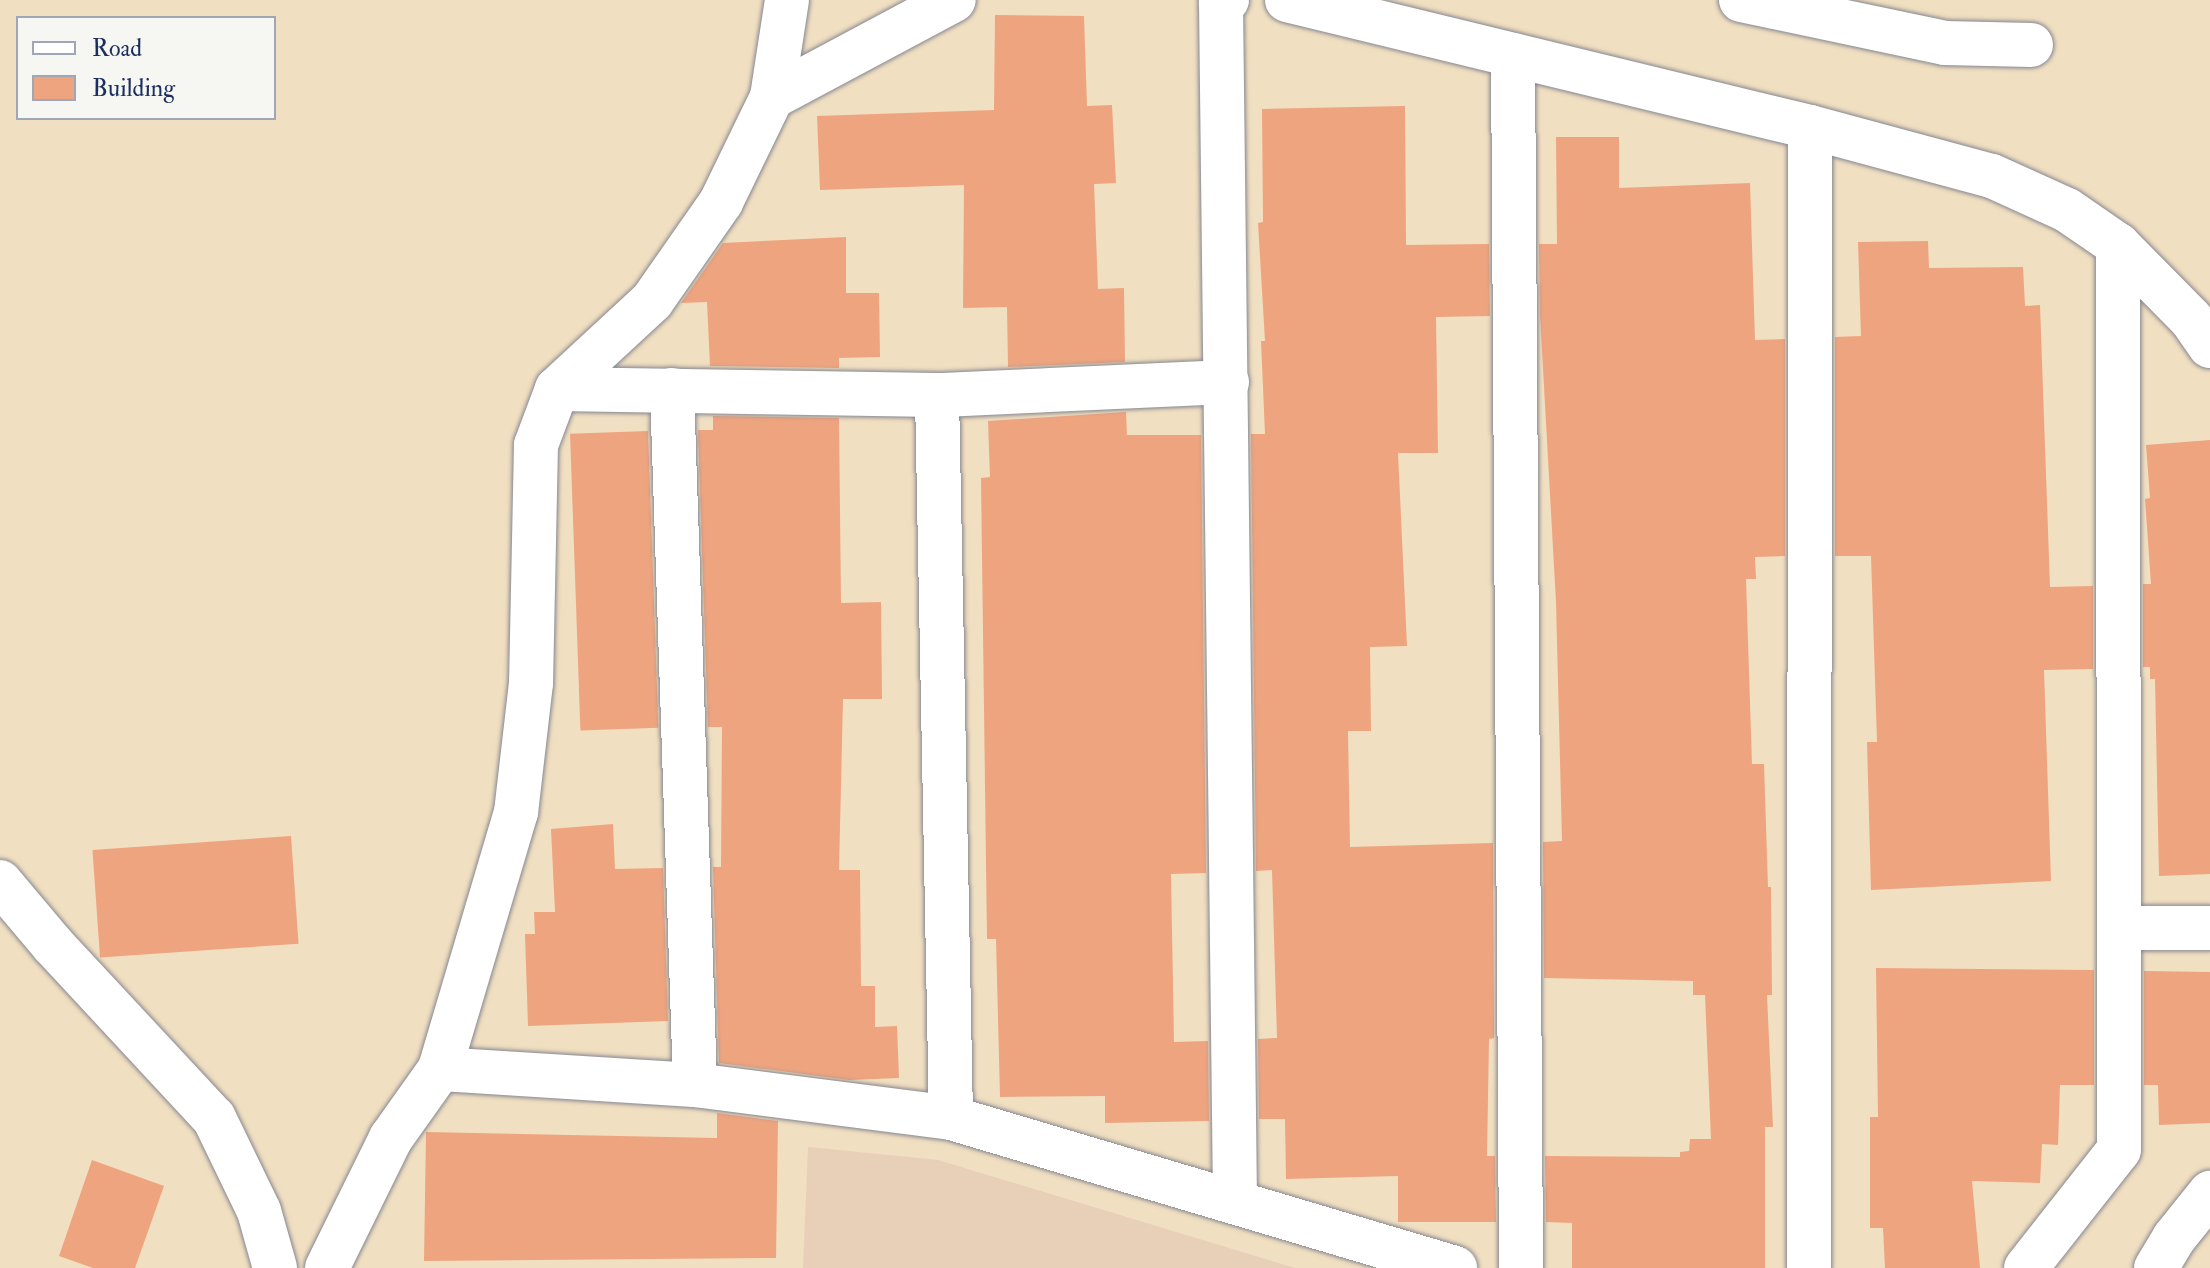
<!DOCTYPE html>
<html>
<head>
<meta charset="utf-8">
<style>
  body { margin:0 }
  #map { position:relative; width:2210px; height:1268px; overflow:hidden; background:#f1dfc1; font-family:"IM FELL Double Pica",serif }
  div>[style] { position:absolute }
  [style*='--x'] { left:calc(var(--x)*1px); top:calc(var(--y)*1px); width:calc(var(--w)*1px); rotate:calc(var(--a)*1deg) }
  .built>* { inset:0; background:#e7cfb8 }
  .building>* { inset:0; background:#eea47f; transform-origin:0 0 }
  .roads { filter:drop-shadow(0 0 2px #868790) drop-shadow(0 0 2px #868790) }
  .minor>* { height:44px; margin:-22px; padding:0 22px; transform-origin:22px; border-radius:22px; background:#fff }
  span { translate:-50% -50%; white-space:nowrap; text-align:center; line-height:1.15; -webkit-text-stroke:8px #f6f6f2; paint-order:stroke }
  .legend { position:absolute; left:16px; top:16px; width:260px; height:104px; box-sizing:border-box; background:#f6f6f2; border:2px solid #9ea6b7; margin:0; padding:10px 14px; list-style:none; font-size:24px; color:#1b2f5e }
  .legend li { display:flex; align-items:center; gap:16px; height:40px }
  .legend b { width:40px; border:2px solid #9ea6b7 }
</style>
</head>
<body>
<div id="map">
  <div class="built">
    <i style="clip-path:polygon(808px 1147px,938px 1160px,1295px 1268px,803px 1268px)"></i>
  </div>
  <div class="building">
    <i style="clip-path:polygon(995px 15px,1084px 16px,1087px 106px,1112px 105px,1116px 183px,1094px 184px,1098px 289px,1124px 288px,1125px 362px,1008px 367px,1007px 307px,963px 308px,964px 185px,820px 190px,817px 116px,994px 110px)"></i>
    <i style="clip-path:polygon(1405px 106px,1406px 245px,1489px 244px,1490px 316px,1436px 317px,1438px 453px,1398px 453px,1407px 646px,1370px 647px,1371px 731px,1348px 731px,1350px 847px,1493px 843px,1494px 1038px,1489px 1039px,1487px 1156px,1495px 1156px,1496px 1222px,1398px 1222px,1398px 1176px,1286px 1179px,1285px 1119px,1259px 1119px,1258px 1039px,1277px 1038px,1272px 870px,1256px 871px,1251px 434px,1265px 434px,1261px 341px,1265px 341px,1258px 223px,1263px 222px,1262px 109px)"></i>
    <i style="clip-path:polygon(1556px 137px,1619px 137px,1619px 188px,1750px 183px,1755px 340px,1785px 339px,1785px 556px,1755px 557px,1756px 579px,1746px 579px,1752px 764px,1764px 764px,1768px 887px,1771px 887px,1772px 995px,1767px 995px,1773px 1127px,1765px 1127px,1765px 1268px,1572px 1268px,1572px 1223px,1546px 1222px,1545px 1156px,1680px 1157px,1680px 1152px,1689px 1151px,1690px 1139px,1711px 1139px,1705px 995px,1693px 995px,1693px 981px,1544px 978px,1543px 842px,1562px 841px,1556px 602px,1540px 315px,1539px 244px,1557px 244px)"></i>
    <i style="clip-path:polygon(846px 237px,846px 293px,879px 293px,880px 357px,839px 358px,839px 368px,710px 366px,707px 302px,681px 303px,723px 243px)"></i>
    <i style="clip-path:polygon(1928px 241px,1929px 268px,2023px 267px,2025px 306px,2040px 305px,2050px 587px,2093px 586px,2093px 669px,2044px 670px,2051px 881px,1871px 890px,1867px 742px,1877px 742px,1871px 556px,1835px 556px,1835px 337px,1861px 336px,1858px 242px)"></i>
    <i style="clip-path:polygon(1126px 412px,1127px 435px,1201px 435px,1206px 873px,1171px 874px,1174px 1042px,1208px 1041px,1209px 1121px,1105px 1123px,1105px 1096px,1000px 1097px,996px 939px,987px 939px,981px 478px,990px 477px,988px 421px)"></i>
    <i style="clip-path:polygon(713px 416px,839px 418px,841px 603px,881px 602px,882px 699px,843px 699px,839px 870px,860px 870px,861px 986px,875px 986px,875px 1027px,897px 1026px,899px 1078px,849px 1080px,719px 1063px,713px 867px,721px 867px,722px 727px,708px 727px,698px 430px,713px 430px)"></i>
    <i style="left:648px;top:431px;width:297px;height:78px;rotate:88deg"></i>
    <i style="clip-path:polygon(2210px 440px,2210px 874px,2159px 876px,2155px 679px,2150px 679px,2150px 667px,2143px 667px,2143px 584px,2151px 584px,2145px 499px,2150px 498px,2146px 445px)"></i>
    <i style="clip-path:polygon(613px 824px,615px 869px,663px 868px,668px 1021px,528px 1026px,525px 934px,535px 934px,534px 912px,555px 912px,551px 829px)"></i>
    <i style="left:291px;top:836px;width:108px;height:199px;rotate:86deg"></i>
    <i style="clip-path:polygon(1876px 968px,2094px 970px,2094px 1085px,2060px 1085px,2058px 1145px,2042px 1144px,2040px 1183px,1972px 1181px,1980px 1268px,1885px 1268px,1883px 1228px,1870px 1228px,1870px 1117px,1878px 1117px)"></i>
    <i style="clip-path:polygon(2144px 971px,2210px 972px,2210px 1123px,2159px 1125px,2158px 1085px,2144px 1085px)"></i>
    <i style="clip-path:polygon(717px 1113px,778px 1121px,776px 1258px,424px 1261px,426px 1132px,717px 1138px)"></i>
    <i style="clip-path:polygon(92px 1160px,164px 1186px,135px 1268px,93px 1268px,59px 1256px)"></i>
  </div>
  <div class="roads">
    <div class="minor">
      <i style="--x:787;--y:0;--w:98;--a:98.8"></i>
      <i style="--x:772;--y:97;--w:206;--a:-28.1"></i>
      <i style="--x:1227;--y:0;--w:7;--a:153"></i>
      <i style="--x:1221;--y:3;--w:1197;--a:89.33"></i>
      <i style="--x:1287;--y:0;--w:538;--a:13.65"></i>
      <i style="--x:1810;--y:127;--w:188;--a:15.1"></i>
      <i style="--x:1992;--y:176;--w:82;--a:24.4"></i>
      <i style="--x:2067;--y:210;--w:62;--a:34.5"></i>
      <i style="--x:2118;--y:245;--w:104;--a:45.4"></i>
      <i style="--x:2191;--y:319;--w:33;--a:55"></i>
      <i style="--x:1741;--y:0;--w:208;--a:11.9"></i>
      <i style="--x:1945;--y:43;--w:86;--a:1.3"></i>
      <i style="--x:1513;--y:55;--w:1213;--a:89.62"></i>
      <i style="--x:1227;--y:382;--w:290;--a:177.4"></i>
      <i style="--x:937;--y:395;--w:380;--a:-179.1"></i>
      <i style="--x:557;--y:389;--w:60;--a:110.6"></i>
      <i style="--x:536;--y:445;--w:238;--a:91.2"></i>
      <i style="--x:531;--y:683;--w:130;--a:96.6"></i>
      <i style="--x:516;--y:812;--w:268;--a:106.5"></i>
      <i style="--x:440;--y:1069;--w:256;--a:3.6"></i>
      <i style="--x:695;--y:1085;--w:258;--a:7.3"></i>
      <i style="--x:951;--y:1118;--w:526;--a:16.57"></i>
      <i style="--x:557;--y:389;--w:129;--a:-42.8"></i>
      <i style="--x:652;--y:301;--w:121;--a:-55.1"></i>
      <i style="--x:721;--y:202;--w:117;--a:-64.1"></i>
      <i style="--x:672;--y:390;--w:695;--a:88.1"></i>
      <i style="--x:937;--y:395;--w:723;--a:88.89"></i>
      <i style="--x:0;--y:882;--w:82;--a:49.9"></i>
      <i style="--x:53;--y:945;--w:236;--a:47.1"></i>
      <i style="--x:214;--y:1118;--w:103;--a:64.2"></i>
      <i style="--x:259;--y:1211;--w:59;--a:74.3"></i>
      <i style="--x:2119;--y:928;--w:91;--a:0"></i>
      <i style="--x:327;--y:1268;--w:145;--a:-63.8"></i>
      <i style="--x:391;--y:1138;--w:85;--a:-54.6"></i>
      <i style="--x:1809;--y:1268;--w:1141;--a:-89.95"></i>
      <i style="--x:2026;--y:1268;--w:150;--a:-51.8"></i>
      <i style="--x:2119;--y:1150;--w:905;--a:-90.06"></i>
      <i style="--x:2156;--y:1268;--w:35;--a:-59"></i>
      <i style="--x:2174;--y:1238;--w:58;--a:-51.3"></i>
    </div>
  </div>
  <ul class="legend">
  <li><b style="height:10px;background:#fff"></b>Road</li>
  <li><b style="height:22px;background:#eea47f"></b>Building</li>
  </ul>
</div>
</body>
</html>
